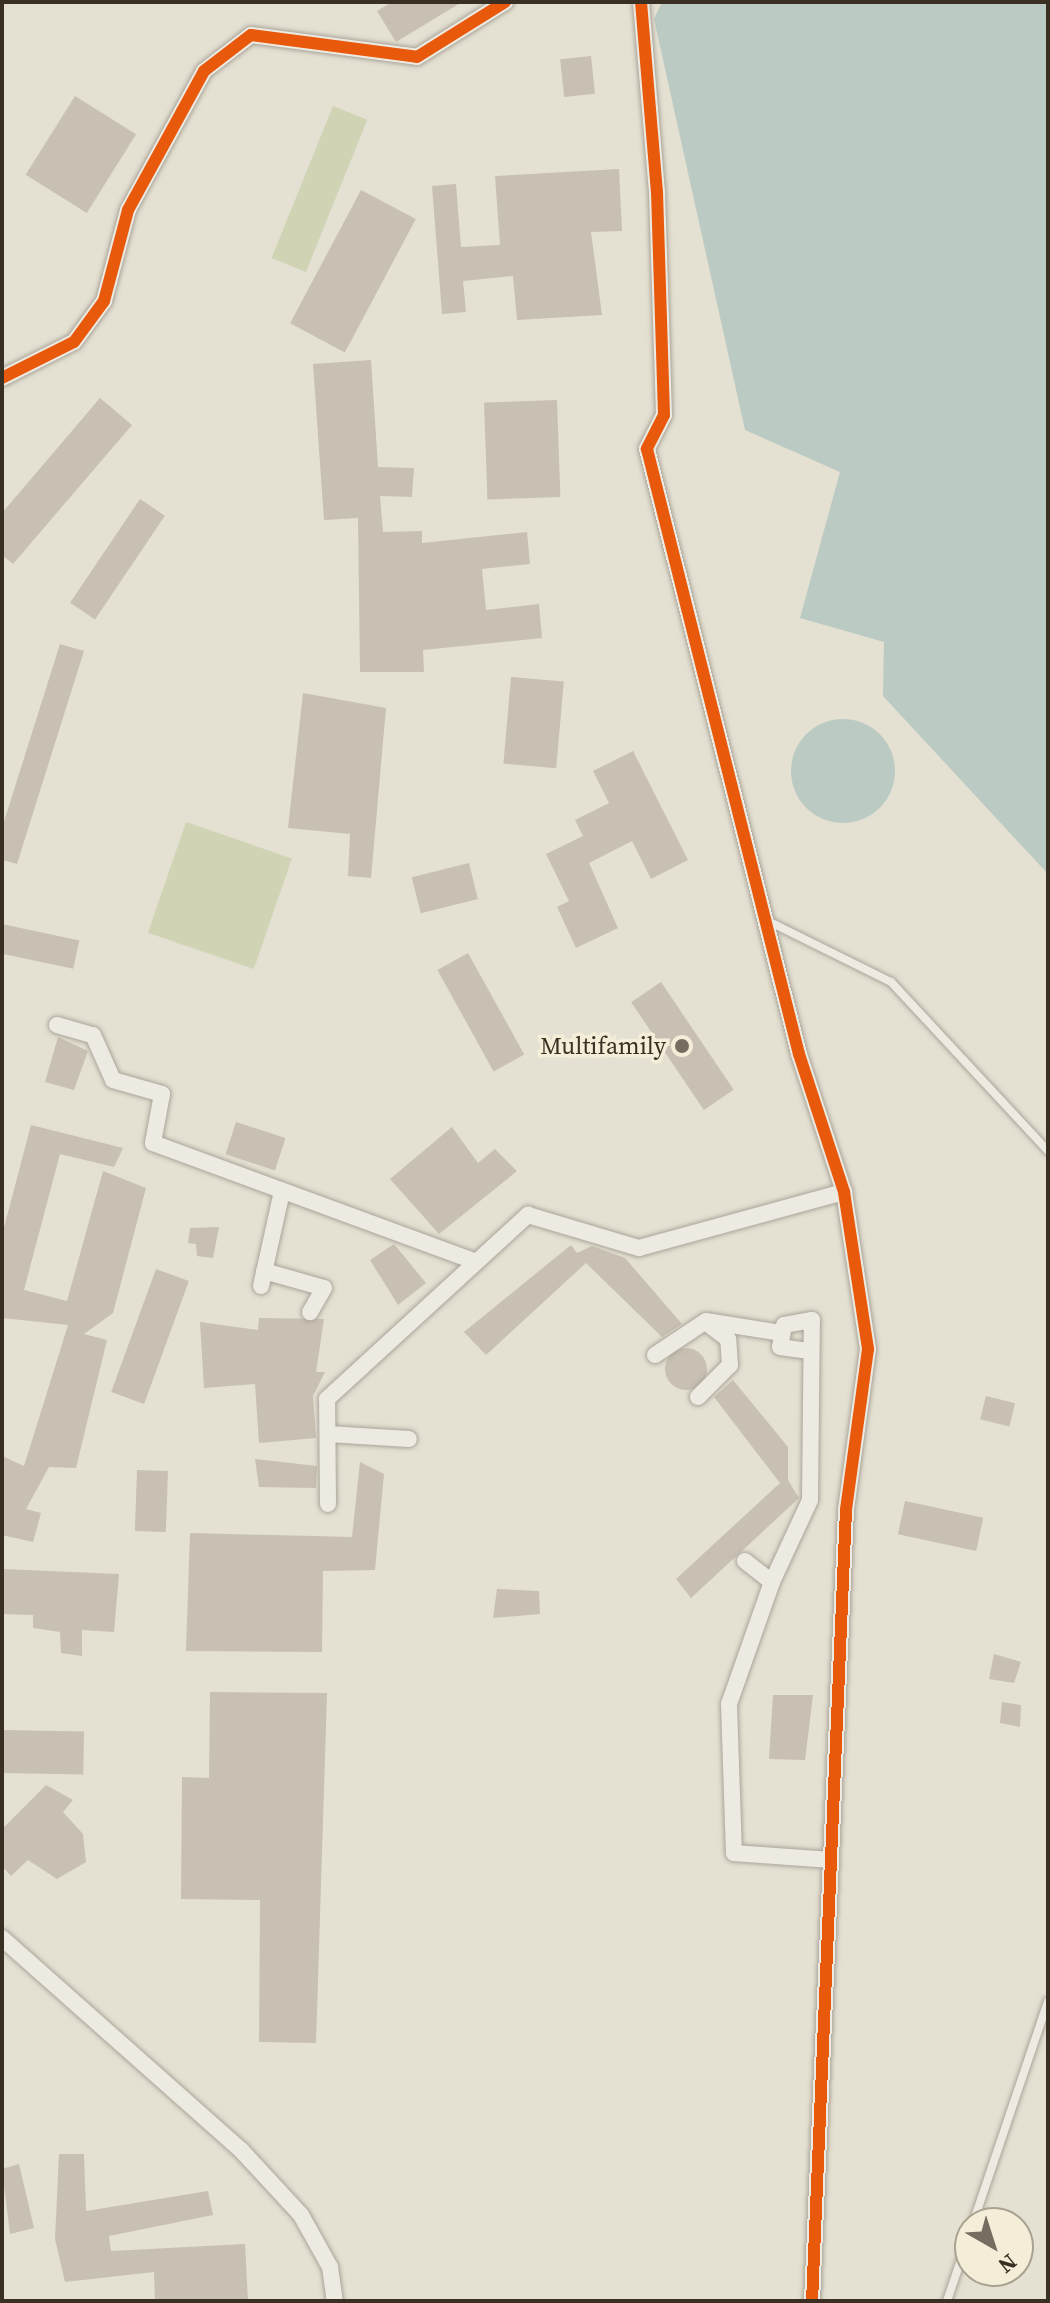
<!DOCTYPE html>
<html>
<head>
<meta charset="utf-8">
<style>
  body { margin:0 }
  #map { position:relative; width:1050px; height:2303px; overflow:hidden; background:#e4e0d2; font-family:"Source Serif 4",serif }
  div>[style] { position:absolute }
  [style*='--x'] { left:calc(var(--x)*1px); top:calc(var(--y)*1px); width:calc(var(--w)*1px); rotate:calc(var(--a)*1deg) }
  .green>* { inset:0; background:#d0d4b5; transform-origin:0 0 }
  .water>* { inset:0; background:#bbcac3 }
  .round { border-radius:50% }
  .building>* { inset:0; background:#c8c0b2; transform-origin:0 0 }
  .roads { filter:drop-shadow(0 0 2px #aaa59a) drop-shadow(0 0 2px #aaa59a) }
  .lane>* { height:8px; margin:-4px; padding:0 4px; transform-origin:4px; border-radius:4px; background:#edeae2 }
  .street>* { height:16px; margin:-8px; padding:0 8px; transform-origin:8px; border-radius:8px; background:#edeae2 }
  .cycleway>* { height:12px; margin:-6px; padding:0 6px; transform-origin:6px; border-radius:6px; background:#e8590c }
  .dots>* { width:22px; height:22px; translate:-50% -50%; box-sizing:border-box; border:4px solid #f4eed9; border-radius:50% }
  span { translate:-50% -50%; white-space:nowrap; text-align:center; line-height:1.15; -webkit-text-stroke:7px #f4eed9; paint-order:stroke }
  .poi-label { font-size:24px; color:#392f22 }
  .right { translate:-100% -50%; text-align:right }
  .frame { position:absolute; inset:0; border:4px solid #392f22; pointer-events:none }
  .north { position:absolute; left:954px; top:2207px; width:80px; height:80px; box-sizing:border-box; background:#f4eed9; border:2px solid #a9a290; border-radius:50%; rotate:141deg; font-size:22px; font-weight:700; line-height:32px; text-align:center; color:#392f22 }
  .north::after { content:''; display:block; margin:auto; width:28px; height:36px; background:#756d60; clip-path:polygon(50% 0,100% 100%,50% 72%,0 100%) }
</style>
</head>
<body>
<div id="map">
  <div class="green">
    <i style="left:333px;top:106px;width:37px;height:164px;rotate:22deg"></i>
    <i style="left:186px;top:822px;width:112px;height:117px;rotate:19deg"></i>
  </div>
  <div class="water">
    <i style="clip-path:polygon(662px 2px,1048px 2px,1048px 874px,883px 696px,884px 642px,800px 618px,840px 472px,745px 430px,654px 19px)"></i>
    <i class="round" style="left:791px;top:719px;width:104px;height:104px"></i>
  </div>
  <div class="building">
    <i style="clip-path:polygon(392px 2px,462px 2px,396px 42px,377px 11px)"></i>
    <i style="left:591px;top:56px;width:38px;height:31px;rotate:84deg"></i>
    <i style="left:75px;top:96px;width:72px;height:93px;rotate:32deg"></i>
    <i style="clip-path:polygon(619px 169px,622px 231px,591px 232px,602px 315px,517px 320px,513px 276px,463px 281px,466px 312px,442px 314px,432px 186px,456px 184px,461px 247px,500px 245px,495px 176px)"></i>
    <i style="left:361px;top:190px;width:62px;height:151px;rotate:28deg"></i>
    <i style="clip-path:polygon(371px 360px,378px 467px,414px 468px,412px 497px,380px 496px,383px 532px,422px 531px,422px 543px,527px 532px,530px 564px,482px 569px,486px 610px,539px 604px,542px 638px,423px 650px,424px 672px,360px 672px,358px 518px,324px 520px,313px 364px)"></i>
    <i style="clip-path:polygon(100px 398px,132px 425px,13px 564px,2px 555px,2px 513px)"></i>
    <i style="left:557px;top:400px;width:97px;height:73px;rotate:88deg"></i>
    <i style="left:140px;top:499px;width:30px;height:125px;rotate:34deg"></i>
    <i style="clip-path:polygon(60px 644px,84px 651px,17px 864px,2px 860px,2px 828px)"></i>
    <i style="left:511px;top:677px;width:53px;height:87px;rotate:5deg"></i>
    <i style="clip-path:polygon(303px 693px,386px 708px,371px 878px,348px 876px,350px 834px,288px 828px)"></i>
    <i style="clip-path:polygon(633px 751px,688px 860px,651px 879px,632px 841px,589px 863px,618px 928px,576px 948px,557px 907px,569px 901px,546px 854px,583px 836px,575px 820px,609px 803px,593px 771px)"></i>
    <i style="left:469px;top:863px;width:37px;height:59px;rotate:76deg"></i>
    <i style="left:2px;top:924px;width:79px;height:29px;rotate:12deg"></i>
    <i style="left:468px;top:953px;width:116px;height:35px;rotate:61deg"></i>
    <i style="left:661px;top:982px;width:130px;height:36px;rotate:56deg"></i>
    <i style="clip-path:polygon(58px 1037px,88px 1051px,74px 1090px,45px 1082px)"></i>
    <i style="left:236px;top:1122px;width:52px;height:34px;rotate:18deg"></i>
    <i style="clip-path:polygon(31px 1125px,123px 1148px,114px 1167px,60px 1154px,24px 1290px,67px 1301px,103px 1171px,146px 1188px,113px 1313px,84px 1334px,107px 1340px,76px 1468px,49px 1467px,26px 1509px,41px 1513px,33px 1542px,2px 1535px,2px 1456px,24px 1466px,68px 1325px,2px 1318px,2px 1235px)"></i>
    <i style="clip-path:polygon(452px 1127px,478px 1163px,495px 1149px,517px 1171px,439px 1234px,390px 1179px)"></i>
    <i style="clip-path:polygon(219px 1227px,213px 1258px,197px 1256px,196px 1244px,188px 1243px,190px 1228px)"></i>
    <i style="clip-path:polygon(394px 1244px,426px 1283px,398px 1305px,370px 1260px)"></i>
    <i style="clip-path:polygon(571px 1245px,577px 1253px,592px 1246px,625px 1258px,682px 1324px,662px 1337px,586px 1263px,486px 1355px,464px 1332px)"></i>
    <i style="left:156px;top:1269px;width:35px;height:131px;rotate:20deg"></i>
    <i style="clip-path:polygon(259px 1318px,324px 1319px,316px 1372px,325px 1372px,313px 1396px,316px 1438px,259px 1443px,255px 1384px,204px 1388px,200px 1322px,258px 1330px)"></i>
    <i class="round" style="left:665px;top:1348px;width:42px;height:42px"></i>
    <i style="clip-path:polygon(733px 1380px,788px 1447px,788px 1480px,799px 1498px,691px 1598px,676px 1579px,780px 1483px,714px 1397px)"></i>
    <i style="left:986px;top:1396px;width:30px;height:24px;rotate:14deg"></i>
    <i style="clip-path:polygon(255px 1459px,317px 1466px,316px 1488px,259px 1487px)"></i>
    <i style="clip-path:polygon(360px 1462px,384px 1474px,375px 1570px,323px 1571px,322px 1652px,186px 1651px,190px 1533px,352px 1537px)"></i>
    <i style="left:137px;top:1470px;width:31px;height:61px;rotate:2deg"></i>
    <i style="left:905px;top:1501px;width:80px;height:34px;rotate:12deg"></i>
    <i style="clip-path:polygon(2px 1569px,119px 1574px,114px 1632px,82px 1630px,82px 1656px,61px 1653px,60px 1632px,33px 1628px,33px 1615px,2px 1614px)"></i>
    <i style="clip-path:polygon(497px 1589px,539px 1591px,540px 1614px,493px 1618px)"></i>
    <i style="clip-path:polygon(994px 1654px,1021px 1662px,1014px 1683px,989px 1679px)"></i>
    <i style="clip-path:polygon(210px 1692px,327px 1693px,316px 2043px,259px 2042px,260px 1900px,181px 1899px,182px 1777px,209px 1778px)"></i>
    <i style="clip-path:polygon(773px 1695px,813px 1695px,805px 1760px,769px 1759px)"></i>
    <i style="clip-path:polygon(1002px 1702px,1021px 1705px,1020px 1727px,1000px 1723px)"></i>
    <i style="left:2px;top:1730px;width:82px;height:43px;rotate:1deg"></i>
    <i style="clip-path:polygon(46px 1785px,73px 1800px,63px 1812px,83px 1834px,86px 1862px,57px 1879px,28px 1860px,11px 1876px,2px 1866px,2px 1829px)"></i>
    <i style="clip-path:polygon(59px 2154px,84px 2154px,86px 2211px,208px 2191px,213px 2215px,109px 2236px,111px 2251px,245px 2244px,248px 2301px,155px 2301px,154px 2272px,65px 2282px,55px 2239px)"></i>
    <i style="clip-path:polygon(19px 2164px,34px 2228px,10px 2234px,2px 2169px)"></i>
  </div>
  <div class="roads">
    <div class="lane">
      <i style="--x:766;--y:920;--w:140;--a:26.4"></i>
      <i style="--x:891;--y:982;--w:231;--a:47.1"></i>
      <i style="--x:973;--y:2223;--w:234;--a:-71.3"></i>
      <i style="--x:947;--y:2301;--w:72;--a:-71.3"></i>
    </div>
    <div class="street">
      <i style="--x:641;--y:2;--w:191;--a:85.2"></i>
      <i style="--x:657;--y:192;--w:223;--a:88.2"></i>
      <i style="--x:664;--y:415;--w:38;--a:117"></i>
      <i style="--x:647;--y:449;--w:624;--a:75.9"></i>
      <i style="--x:799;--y:1054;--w:145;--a:71.9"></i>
      <i style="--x:844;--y:1192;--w:159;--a:81.3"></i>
      <i style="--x:868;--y:1349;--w:162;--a:97.8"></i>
      <i style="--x:846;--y:1510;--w:792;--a:92.46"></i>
      <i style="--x:2;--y:378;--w:80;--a:-26.6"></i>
      <i style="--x:74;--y:342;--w:51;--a:-53.8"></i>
      <i style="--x:104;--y:301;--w:94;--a:-75.2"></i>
      <i style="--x:128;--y:210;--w:158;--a:-61.3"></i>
      <i style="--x:204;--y:71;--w:59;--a:-37.5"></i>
      <i style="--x:251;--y:35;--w:167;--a:7.5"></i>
      <i style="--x:417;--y:57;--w:104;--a:-32"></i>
      <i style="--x:57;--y:1025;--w:37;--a:16"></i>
      <i style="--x:93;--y:1035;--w:49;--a:66"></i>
      <i style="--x:113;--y:1080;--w:51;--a:15.9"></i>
      <i style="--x:162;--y:1094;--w:50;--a:100.4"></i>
      <i style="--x:153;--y:1143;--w:344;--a:20.2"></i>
      <i style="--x:264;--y:1271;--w:62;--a:15.8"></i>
      <i style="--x:324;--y:1288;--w:28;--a:120"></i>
      <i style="--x:261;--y:1286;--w:97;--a:-77.5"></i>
      <i style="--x:655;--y:1355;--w:61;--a:-33.7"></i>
      <i style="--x:706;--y:1321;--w:77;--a:9"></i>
      <i style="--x:698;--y:1397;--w:45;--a:-45"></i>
      <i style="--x:730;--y:1365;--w:26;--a:-94"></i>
      <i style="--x:728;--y:1339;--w:26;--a:-143"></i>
      <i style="--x:328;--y:1434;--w:81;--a:3.5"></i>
      <i style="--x:328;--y:1504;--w:105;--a:-90.5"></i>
      <i style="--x:327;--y:1399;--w:273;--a:-42.5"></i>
      <i style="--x:528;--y:1215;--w:116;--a:16.6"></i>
      <i style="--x:639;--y:1248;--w:213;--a:-15.3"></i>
      <i style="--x:745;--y:1561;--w:34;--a:38"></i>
      <i style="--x:772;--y:1582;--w:129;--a:109.4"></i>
      <i style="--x:729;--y:1704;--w:149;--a:88.1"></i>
      <i style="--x:734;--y:1853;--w:97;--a:4.1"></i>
      <i style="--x:772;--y:1582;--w:90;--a:-65.1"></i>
      <i style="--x:810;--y:1500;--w:180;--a:-89.4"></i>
      <i style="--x:812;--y:1320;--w:28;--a:170"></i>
      <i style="--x:784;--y:1325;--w:22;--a:100"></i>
      <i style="--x:780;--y:1347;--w:28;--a:8"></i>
      <i style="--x:2;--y:1938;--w:319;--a:41.6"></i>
      <i style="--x:241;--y:2150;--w:88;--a:47.3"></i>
      <i style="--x:301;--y:2215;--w:60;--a:60.9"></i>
      <i style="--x:330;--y:2267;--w:34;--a:82"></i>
    </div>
  </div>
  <div class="cycleway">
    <i style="--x:641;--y:2;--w:191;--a:85.2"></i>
    <i style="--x:657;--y:192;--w:223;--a:88.2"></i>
    <i style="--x:664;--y:415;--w:38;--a:117"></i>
    <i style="--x:647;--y:449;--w:624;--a:75.9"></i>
    <i style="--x:799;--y:1054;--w:145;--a:71.9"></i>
    <i style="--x:844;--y:1192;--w:159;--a:81.3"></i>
    <i style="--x:868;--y:1349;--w:162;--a:97.8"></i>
    <i style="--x:846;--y:1510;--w:792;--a:92.46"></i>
    <i style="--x:2;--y:378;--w:80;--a:-26.6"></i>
    <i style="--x:74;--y:342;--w:51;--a:-53.8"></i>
    <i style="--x:104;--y:301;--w:94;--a:-75.2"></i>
    <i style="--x:128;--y:210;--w:158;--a:-61.3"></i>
    <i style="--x:204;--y:71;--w:59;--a:-37.5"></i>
    <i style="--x:251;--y:35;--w:167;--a:7.5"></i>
    <i style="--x:417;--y:57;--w:104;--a:-32"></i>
  </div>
  <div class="dots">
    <i style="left:682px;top:1046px;background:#756d60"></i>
  </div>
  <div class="poi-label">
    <span class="right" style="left:666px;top:1046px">Multifamily</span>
  </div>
  <div class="frame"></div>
  <div class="north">N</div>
</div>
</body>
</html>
